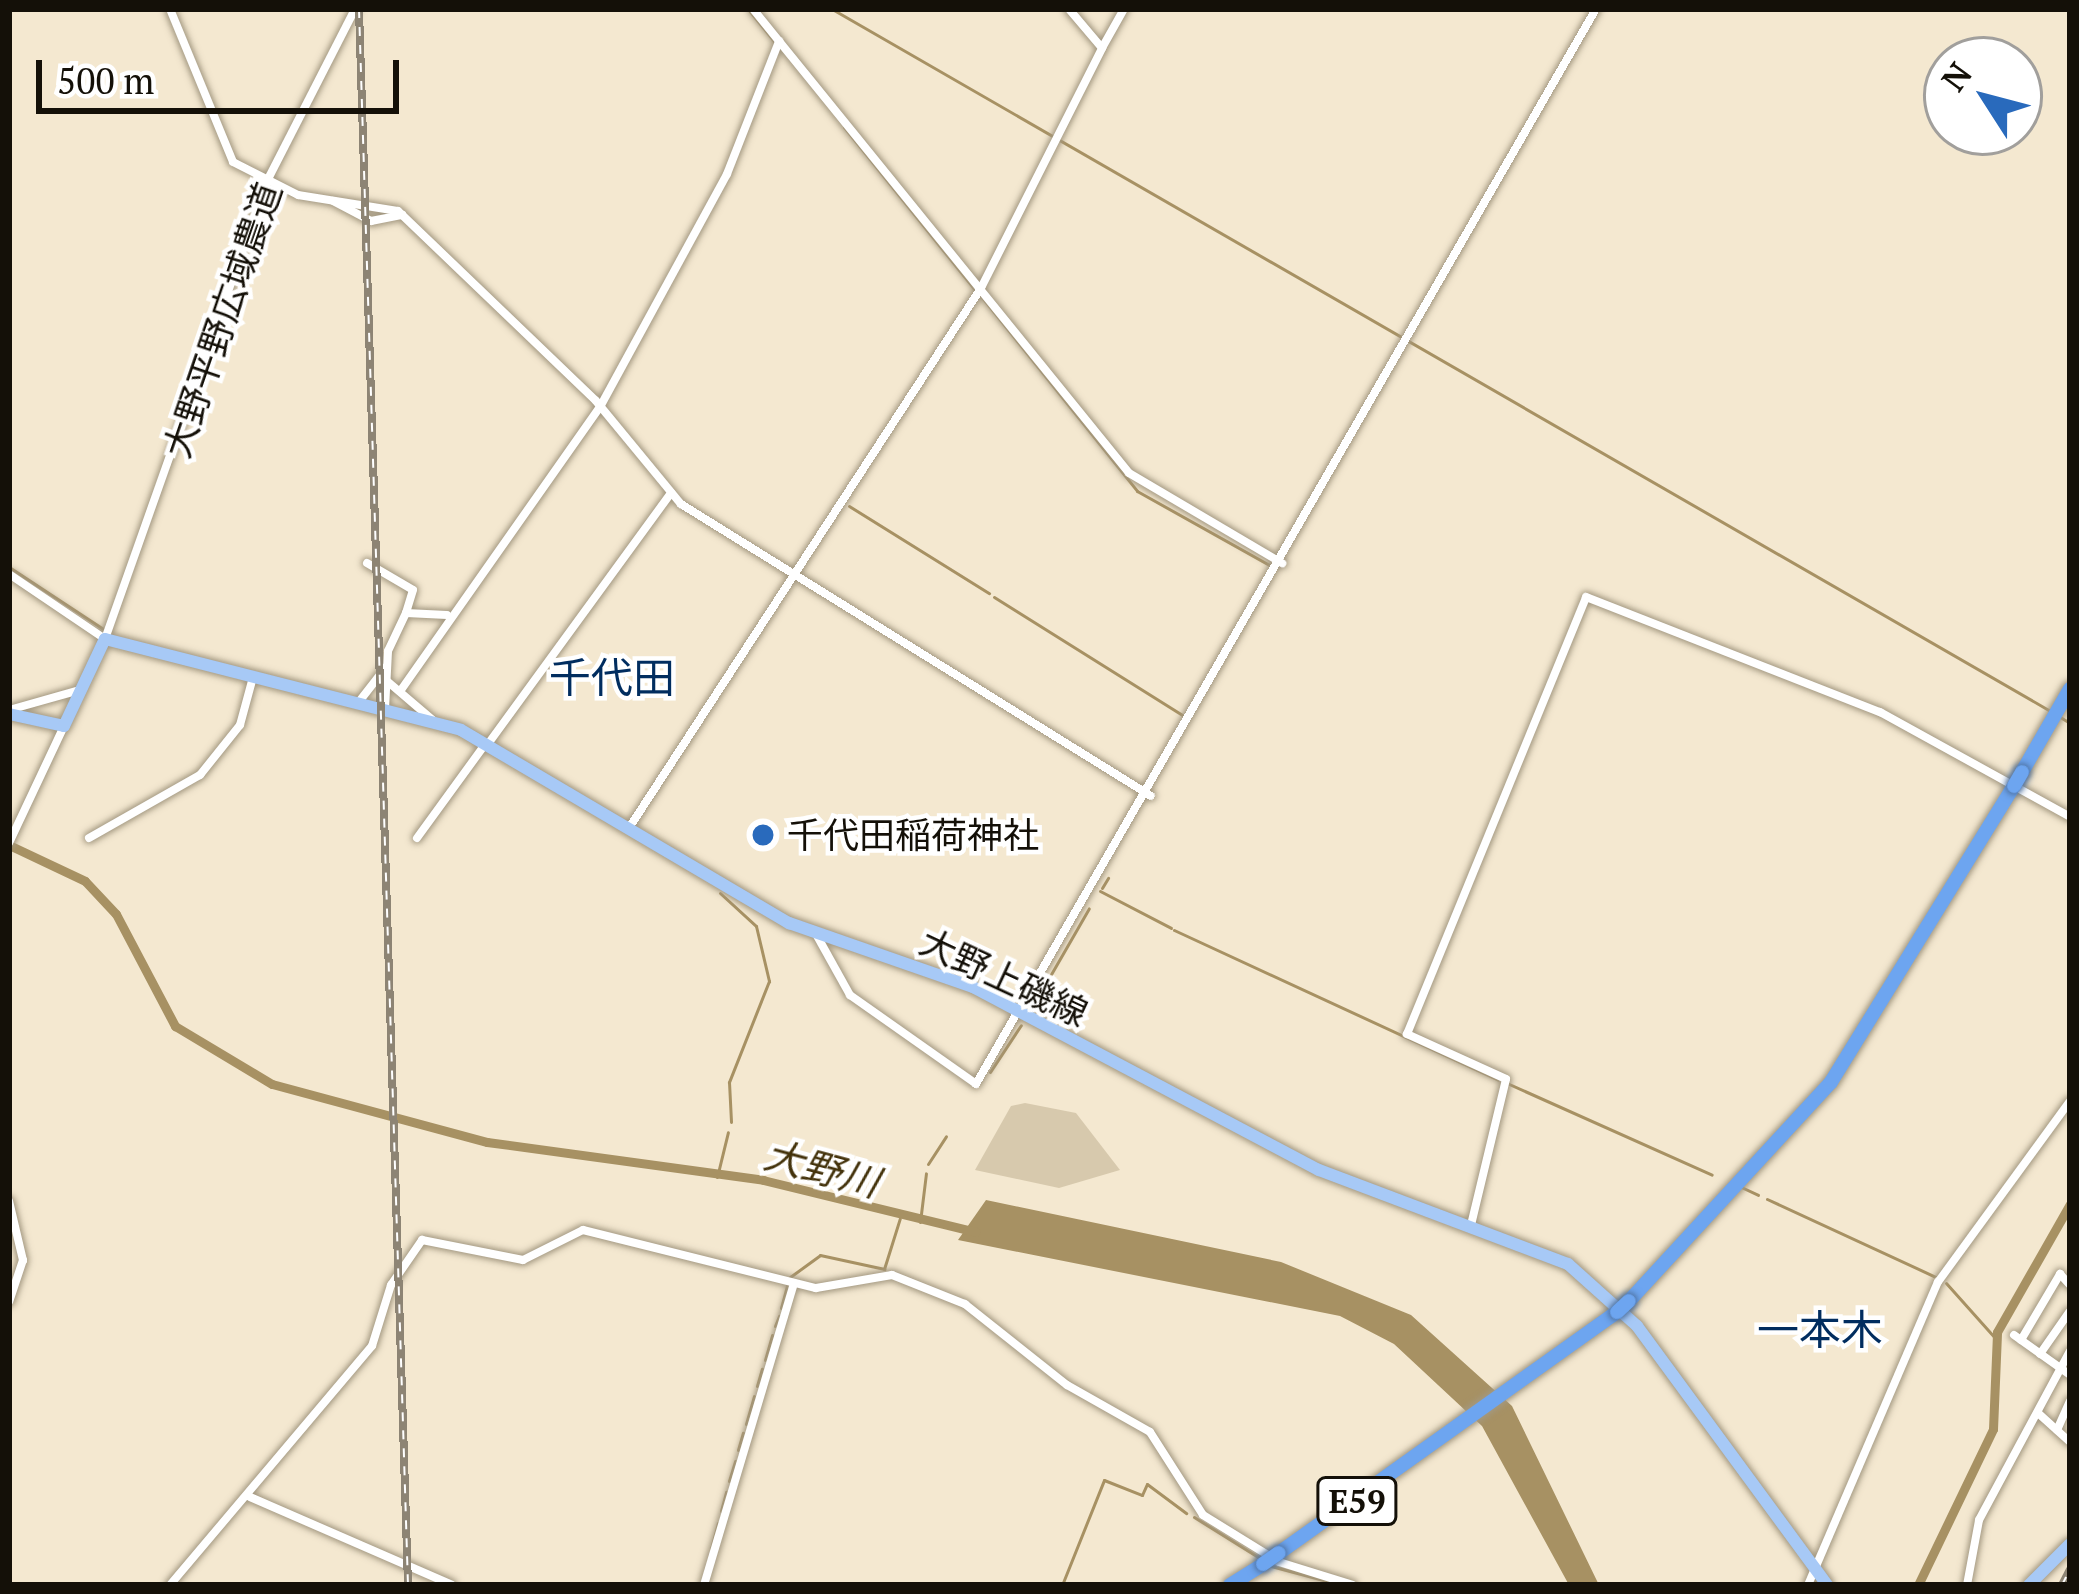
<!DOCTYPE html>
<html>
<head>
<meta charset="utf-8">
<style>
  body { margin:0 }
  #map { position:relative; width:2079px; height:1594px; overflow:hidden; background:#f4e8d0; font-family:"PT Serif","Noto Sans JP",serif }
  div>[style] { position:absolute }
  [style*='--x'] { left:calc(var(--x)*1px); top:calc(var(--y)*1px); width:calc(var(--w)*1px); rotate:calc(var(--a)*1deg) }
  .green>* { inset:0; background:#d7c9ad }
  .water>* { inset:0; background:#a79163 }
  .stream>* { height:3px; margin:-1.5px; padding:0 1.5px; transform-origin:1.5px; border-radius:1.5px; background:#a79163 }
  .river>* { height:9px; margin:-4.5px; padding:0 4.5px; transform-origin:4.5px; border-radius:4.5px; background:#a79163 }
  .roads { filter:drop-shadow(0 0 3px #a39881) drop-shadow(0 0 3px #a39881) }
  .minor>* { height:8px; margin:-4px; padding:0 4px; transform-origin:4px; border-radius:4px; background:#fff }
  .major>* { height:12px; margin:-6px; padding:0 6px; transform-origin:6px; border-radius:6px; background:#a7c9f6 }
  .highway>* { height:14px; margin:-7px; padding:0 7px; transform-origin:7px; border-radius:7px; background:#6da5f0 }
  .rail>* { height:8px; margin-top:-4px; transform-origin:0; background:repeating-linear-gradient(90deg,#fff 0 9px,#8d8474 0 18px); box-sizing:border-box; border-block:3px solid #8d8474 }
  .bridges { filter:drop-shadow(0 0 3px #4e719f) drop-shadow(0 0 3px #4e719f) }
  .highway-bridge>* { height:14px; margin:-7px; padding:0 7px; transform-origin:7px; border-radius:7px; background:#6da5f0 }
  .dots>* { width:33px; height:33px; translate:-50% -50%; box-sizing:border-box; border:6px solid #fff; border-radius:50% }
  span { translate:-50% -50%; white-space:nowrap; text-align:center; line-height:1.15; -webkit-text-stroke:9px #fff; paint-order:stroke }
  .shield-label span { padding:3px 9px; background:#fff; border:3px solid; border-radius:9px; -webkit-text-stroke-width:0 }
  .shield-label { font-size:33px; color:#141008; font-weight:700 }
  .street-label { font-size:36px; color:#141008 }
  .poi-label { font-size:36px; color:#141008 }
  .left { translate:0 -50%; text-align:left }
  .water-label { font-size:39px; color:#44330c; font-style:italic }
  .quarter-label { font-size:42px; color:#012d5f }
  .frame { position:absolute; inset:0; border:12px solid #141008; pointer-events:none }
  .north { position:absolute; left:1923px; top:36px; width:120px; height:120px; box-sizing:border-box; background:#fff; border:3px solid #a19f9c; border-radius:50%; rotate:306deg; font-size:33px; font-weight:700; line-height:48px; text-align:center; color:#141008 }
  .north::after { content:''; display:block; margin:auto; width:42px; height:54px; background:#296abc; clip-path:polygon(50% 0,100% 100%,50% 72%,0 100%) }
  .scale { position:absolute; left:36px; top:60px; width:363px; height:54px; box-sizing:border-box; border:6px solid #141008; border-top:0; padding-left:15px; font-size:36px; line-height:42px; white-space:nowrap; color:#141008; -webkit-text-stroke:9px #fff; paint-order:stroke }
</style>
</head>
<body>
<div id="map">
  <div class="green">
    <i style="clip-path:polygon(1025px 1103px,1076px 1113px,1120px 1170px,1059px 1188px,975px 1170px,1011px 1106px)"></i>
  </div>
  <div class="water">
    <i style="clip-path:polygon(986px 1200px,1281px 1262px,1411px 1315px,1512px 1406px,1599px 1585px,1569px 1585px,1482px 1426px,1394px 1344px,1340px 1316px,958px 1240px)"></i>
  </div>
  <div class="stream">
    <i style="--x:748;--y:9;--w:46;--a:51.1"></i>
    <i style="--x:832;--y:9;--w:1408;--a:29.95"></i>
    <i style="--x:844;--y:127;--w:209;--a:51.2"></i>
    <i style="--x:981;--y:296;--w:250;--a:51.3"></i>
    <i style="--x:1137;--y:491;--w:154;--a:29.2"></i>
    <i style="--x:849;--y:506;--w:165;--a:31.9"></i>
    <i style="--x:9;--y:567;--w:115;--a:33.3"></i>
    <i style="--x:994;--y:597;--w:226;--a:32.1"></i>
    <i style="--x:2060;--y:717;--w:12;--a:31"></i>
    <i style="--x:1102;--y:888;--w:12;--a:-59"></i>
    <i style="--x:1100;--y:891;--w:80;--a:27.5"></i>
    <i style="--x:720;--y:893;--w:49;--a:42.5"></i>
    <i style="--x:756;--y:926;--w:57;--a:76.7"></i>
    <i style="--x:769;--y:981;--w:109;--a:111.6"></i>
    <i style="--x:729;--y:1082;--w:40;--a:87.1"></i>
    <i style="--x:1174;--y:930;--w:357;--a:24.8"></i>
    <i style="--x:1031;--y:1009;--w:116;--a:-60.1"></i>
    <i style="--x:990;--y:1072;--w:56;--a:-56.6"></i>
    <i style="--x:1509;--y:1084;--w:222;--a:24.1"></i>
    <i style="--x:928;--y:1164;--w:33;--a:-57"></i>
    <i style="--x:717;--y:1177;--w:46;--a:-76.3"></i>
    <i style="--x:1739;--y:1186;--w:21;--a:25"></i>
    <i style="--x:1767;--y:1199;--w:186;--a:24.8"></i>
    <i style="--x:920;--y:1222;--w:49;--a:-83"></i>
    <i style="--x:790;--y:1277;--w:37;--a:-36"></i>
    <i style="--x:820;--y:1255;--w:66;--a:12.3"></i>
    <i style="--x:884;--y:1269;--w:53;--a:-72.6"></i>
    <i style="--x:1946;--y:1283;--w:75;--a:48.2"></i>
    <i style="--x:781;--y:1308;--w:23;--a:-75"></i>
    <i style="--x:775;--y:1326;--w:11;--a:-68"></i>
    <i style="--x:765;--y:1360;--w:26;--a:-74"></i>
    <i style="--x:757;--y:1386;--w:18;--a:-74"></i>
    <i style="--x:746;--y:1424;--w:29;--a:-74"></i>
    <i style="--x:738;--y:1450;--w:18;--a:-74"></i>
    <i style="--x:729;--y:1481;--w:21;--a:-73"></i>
    <i style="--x:721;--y:1511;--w:20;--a:-75"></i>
    <i style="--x:1194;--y:1517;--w:75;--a:32"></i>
    <i style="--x:711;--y:1549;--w:27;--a:-75"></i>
    <i style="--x:1271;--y:1566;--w:62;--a:14.9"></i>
    <i style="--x:1062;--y:1585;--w:113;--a:-68.2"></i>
    <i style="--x:1104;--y:1480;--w:41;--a:21.5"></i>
    <i style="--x:1142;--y:1495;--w:12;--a:-66"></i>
    <i style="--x:1147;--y:1484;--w:49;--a:36.6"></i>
  </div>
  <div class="river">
    <i style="--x:9;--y:845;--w:84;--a:25.3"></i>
    <i style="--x:85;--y:881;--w:45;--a:46.8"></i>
    <i style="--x:116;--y:914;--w:127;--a:62.2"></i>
    <i style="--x:175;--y:1026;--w:113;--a:30.9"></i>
    <i style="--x:272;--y:1084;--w:223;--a:15.1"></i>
    <i style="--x:487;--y:1142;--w:279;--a:7.8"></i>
    <i style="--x:763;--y:1180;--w:219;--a:13.7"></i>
    <i style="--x:1918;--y:1585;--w:173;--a:-64.3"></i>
    <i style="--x:1993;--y:1429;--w:97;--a:-87.6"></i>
    <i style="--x:1997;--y:1332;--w:147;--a:-60.3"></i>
  </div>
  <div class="roads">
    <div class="minor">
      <i style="--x:170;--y:9;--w:165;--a:67.6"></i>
      <i style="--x:233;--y:162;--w:73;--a:26.9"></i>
      <i style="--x:298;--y:195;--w:101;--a:9.1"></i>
      <i style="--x:398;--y:211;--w:274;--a:43.8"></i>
      <i style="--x:596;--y:401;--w:134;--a:50.5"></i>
      <i style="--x:681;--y:504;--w:553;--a:31.85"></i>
      <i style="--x:753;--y:9;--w:597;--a:50.98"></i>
      <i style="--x:1129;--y:473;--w:178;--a:30.5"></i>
      <i style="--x:1102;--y:48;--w:45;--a:-60.6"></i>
      <i style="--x:333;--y:201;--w:43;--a:27.8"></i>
      <i style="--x:371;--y:221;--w:32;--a:-11"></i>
      <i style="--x:367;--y:563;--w:53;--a:30.4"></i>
      <i style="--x:413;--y:590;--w:24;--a:107"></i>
      <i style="--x:9;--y:574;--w:116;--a:34.1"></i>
      <i style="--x:105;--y:639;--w:486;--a:-70.5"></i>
      <i style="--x:267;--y:181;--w:193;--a:-62.9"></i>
      <i style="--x:387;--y:681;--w:63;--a:40.5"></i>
      <i style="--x:401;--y:690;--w:346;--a:-54.9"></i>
      <i style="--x:600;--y:407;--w:265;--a:-61.4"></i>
      <i style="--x:727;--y:174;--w:143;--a:-68.6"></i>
      <i style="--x:358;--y:703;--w:46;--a:-52.1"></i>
      <i style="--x:385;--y:709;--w:58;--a:-87"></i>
      <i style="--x:388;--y:651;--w:42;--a:-64.7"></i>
      <i style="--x:406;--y:613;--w:41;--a:2.8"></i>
      <i style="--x:9;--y:710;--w:74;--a:-15.7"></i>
      <i style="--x:488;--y:744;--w:311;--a:-53.9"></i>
      <i style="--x:629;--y:828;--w:645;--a:-56.9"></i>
      <i style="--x:981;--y:288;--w:269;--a:-63.2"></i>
      <i style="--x:1102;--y:48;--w:51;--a:-130.2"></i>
      <i style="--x:89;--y:838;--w:128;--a:-29.6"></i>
      <i style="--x:200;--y:775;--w:64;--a:-51.3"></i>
      <i style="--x:240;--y:725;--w:50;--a:-74.8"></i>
      <i style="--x:417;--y:838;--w:117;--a:-54"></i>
      <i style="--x:9;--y:843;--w:129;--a:-64.8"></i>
      <i style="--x:816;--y:934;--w:70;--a:60.9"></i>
      <i style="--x:850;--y:995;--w:154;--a:35.2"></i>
      <i style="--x:976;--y:1084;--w:1241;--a:-60.03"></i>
      <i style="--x:9;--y:1201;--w:61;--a:76.7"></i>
      <i style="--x:23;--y:1260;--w:44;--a:108.4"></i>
      <i style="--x:1471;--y:1225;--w:150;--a:-76.5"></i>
      <i style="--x:1506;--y:1079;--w:109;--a:-155.6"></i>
      <i style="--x:1407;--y:1034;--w:472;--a:-67.7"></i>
      <i style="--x:1586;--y:597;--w:316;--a:21.4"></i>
      <i style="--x:1880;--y:712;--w:217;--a:28.9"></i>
      <i style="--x:2014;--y:1335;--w:69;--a:35.5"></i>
      <i style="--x:2021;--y:1340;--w:77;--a:-59.4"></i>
      <i style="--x:2060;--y:1274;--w:15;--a:48"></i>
      <i style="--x:2040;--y:1354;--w:52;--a:-55.1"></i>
      <i style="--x:2038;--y:1413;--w:43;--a:42.2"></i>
      <i style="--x:2057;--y:1430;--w:32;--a:-66"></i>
      <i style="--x:250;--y:1497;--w:220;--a:23.5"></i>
      <i style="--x:170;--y:1585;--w:313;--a:-49.8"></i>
      <i style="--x:372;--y:1346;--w:64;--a:-72.7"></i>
      <i style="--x:391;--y:1285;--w:55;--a:-55.4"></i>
      <i style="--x:422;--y:1240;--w:103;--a:11.2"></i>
      <i style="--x:523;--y:1260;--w:67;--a:-26.6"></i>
      <i style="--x:583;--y:1230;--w:240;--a:14"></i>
      <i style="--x:816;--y:1288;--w:77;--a:-9.7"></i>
      <i style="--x:892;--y:1275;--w:79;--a:21.7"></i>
      <i style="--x:965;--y:1304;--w:130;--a:38.5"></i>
      <i style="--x:1067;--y:1385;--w:95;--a:29.5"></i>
      <i style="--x:1150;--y:1432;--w:98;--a:57.4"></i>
      <i style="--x:1203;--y:1515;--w:89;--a:31.7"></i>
      <i style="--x:1279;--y:1562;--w:77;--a:17.3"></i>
      <i style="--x:704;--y:1585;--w:315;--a:-73.4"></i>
      <i style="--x:1808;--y:1585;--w:330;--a:-66.8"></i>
      <i style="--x:1938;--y:1282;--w:224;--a:-53.9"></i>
      <i style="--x:1967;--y:1585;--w:66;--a:-79.5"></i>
      <i style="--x:1979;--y:1520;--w:192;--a:-61.7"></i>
    </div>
    <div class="major">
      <i style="--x:9;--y:714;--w:56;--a:12.3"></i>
      <i style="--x:64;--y:726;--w:96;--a:-64.8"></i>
      <i style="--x:105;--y:639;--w:367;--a:14.3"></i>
      <i style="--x:461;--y:730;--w:381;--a:30.5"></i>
      <i style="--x:789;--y:923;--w:195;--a:19.2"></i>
      <i style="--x:973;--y:987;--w:391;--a:27.9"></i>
      <i style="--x:1319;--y:1170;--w:266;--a:20.7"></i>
      <i style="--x:1568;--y:1264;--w:93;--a:41.9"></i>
      <i style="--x:1637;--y:1326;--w:321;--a:53.7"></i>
      <i style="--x:2029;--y:1585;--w:58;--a:-45"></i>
    </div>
    <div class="highway">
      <i style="--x:2022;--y:772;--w:96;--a:-60"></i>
      <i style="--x:1629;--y:1301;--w:298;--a:-47.3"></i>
      <i style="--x:1831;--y:1082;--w:348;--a:-58.3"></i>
      <i style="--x:1279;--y:1553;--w:415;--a:-35.5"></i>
      <i style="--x:1230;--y:1585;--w:39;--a:-32"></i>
    </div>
  </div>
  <div class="rail">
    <i style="--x:359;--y:9;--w:1577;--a:88.22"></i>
    <i style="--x:2062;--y:1585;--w:18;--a:-63"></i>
  </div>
  <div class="bridges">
    <div class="highway-bridge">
      <i style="--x:2014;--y:786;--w:16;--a:-60"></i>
      <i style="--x:1617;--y:1312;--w:16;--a:-43"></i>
      <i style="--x:1263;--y:1564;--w:19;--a:-35"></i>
    </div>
  </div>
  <div class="dots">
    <i style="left:763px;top:835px;background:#296abc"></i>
  </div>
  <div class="shield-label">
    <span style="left:1357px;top:1501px">E59</span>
  </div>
  <div class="street-label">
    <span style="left:222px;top:320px;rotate:-71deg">大野平野広域農道</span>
    <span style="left:1004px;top:977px;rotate:25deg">大野上磯線</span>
  </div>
  <div class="poi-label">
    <span class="left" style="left:787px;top:835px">千代田稲荷神社</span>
  </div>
  <div class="water-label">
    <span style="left:822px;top:1168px;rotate:15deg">大野川</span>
  </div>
  <div class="quarter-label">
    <span style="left:612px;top:677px">千代田</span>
    <span style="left:1820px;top:1329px">一本木</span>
  </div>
  <div class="frame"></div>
  <div class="north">N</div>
  <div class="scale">500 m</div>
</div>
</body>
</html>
